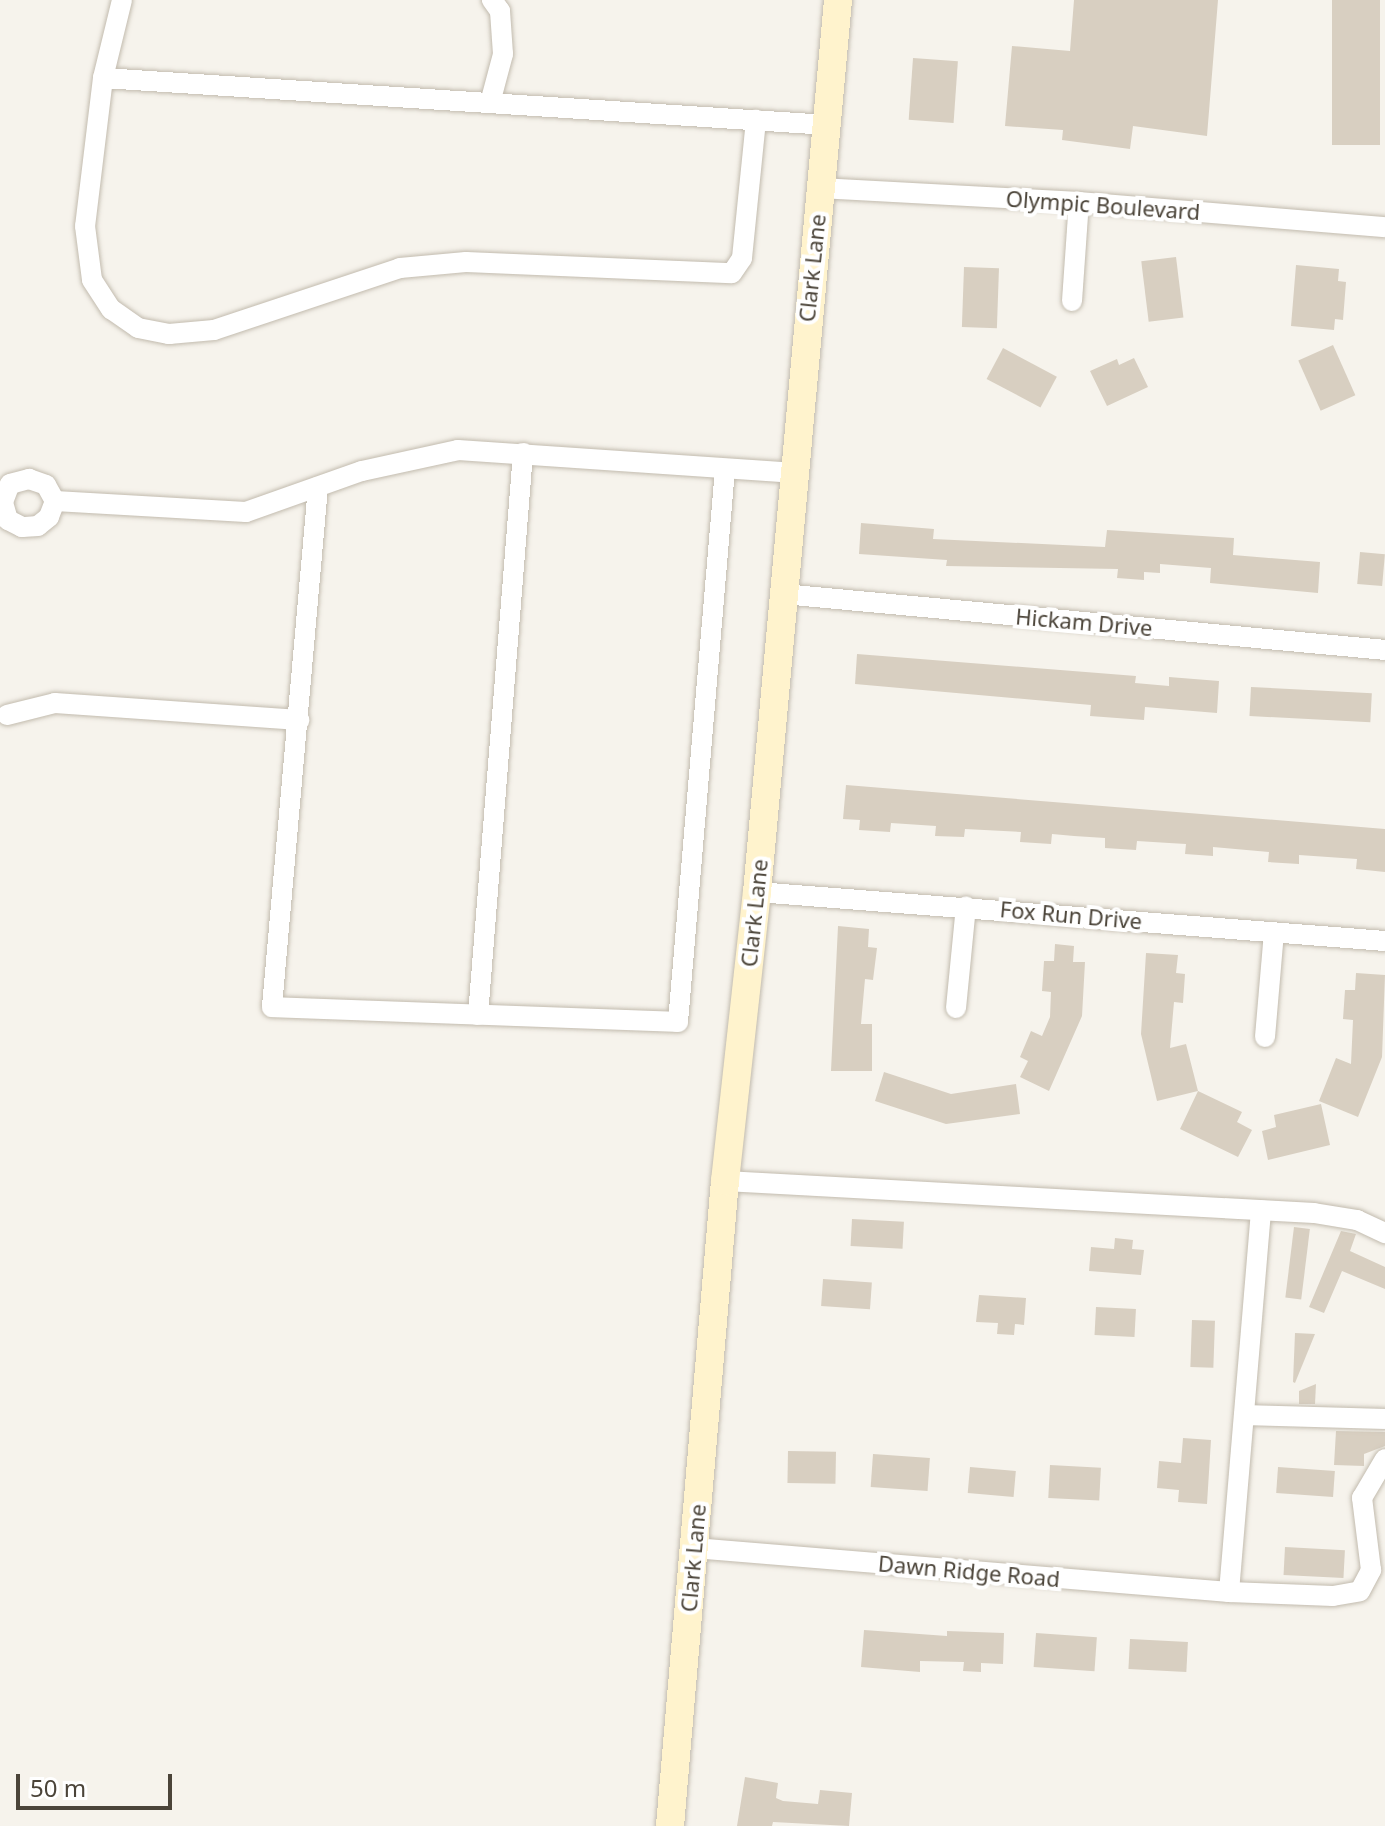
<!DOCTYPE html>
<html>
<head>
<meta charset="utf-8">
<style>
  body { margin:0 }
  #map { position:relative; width:1385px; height:1826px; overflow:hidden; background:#f6f3ec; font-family:"Noto Sans",sans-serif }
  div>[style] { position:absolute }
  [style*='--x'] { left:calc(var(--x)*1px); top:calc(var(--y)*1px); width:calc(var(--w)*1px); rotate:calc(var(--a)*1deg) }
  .building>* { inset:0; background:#d8cfc1; transform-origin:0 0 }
  .roads { filter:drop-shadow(0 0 2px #c2bbae) drop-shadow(0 0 2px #c2bbae) }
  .minor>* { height:20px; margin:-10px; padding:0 10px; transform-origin:10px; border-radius:10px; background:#fff }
  .secondary>* { height:28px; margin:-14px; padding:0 14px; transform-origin:14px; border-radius:14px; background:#fff3cd }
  span { translate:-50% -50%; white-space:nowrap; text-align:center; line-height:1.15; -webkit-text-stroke:8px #fff; paint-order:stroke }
  .street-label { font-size:22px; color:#4b4439 }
  .scale { position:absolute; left:16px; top:1774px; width:156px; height:36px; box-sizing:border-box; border:4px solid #4b4439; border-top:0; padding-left:10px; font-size:24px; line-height:28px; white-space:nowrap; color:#4b4439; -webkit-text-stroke:6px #fff; paint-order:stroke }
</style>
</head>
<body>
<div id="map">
  <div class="building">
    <i style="clip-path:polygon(1074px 0,1218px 0,1207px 136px,1133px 126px,1130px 149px,1062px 140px,1063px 130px,1005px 126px,1012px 46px,1070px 51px)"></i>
    <i style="left:1332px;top:0;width:48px;height:145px"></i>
    <i style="left:913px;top:58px;width:45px;height:62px;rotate:4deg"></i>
    <i style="left:1176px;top:257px;width:61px;height:35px;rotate:83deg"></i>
    <i style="clip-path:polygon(1296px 265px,1339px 269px,1338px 281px,1346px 282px,1343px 320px,1335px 319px,1334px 330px,1291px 326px)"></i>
    <i style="left:964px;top:267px;width:35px;height:60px;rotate:2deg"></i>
    <i style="left:1333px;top:345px;width:55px;height:38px;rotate:66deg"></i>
    <i style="left:1003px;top:348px;width:61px;height:35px;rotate:28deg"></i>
    <i style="clip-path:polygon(1134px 358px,1148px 387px,1107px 406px,1090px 371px,1117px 359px,1119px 365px)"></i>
    <i style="clip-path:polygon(861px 523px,934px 529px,933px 539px,1105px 547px,1107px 530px,1234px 538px,1233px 555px,1320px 562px,1318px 593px,1210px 583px,1211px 568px,1160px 564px,1160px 573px,1144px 572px,1144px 580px,1117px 578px,1118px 569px,946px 566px,947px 560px,859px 554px)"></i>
    <i style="left:1360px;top:552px;width:25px;height:32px;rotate:5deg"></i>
    <i style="clip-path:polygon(857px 654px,1136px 676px,1135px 683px,1169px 686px,1169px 677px,1219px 681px,1217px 713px,1145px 707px,1144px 720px,1090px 716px,1091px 705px,855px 684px)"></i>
    <i style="left:1251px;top:687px;width:121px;height:29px;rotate:3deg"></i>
    <i style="clip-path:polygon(846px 785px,1385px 829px,1385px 872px,1356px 869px,1357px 859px,1299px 855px,1299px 864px,1268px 862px,1269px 852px,1213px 847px,1213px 856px,1185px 854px,1186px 844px,1169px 843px,1137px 841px,1136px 850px,1105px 848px,1105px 838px,1074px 836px,1052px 834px,1051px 844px,1020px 842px,1021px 832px,965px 829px,964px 837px,935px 836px,936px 826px,891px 823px,890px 832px,859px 830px,860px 820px,843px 819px)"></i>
    <i style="clip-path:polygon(838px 926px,869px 929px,868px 947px,877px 948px,873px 980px,865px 979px,861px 1024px,872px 1024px,872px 1071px,831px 1071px)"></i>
    <i style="clip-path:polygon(1055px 944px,1074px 946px,1073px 962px,1085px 962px,1082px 1016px,1049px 1091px,1020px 1077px,1028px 1061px,1020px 1057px,1031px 1031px,1042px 1036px,1050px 1017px,1051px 992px,1042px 991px,1044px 961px,1054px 961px)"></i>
    <i style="clip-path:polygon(1146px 953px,1178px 955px,1176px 973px,1185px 974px,1183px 1003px,1174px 1002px,1170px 1048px,1186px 1044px,1198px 1091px,1157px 1101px,1141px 1034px)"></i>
    <i style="clip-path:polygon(1356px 973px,1385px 975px,1382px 1057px,1358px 1117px,1319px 1101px,1336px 1058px,1351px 1064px,1353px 1020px,1343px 1019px,1345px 990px,1355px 990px)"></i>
    <i style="clip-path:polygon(884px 1072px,951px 1094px,1016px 1084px,1020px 1114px,946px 1124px,875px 1101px)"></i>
    <i style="clip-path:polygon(1198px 1091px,1242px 1112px,1237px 1122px,1252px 1130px,1238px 1157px,1180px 1129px)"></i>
    <i style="clip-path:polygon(1321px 1104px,1330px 1145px,1268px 1160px,1262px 1131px,1276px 1127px,1274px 1115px)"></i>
    <i style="left:852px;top:1219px;width:52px;height:27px;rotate:3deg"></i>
    <i style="left:1294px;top:1227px;width:16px;height:71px;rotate:7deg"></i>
    <i style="clip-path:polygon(1341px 1231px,1356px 1234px,1350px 1251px,1385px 1267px,1385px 1289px,1342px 1271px,1324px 1313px,1309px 1307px)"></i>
    <i style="clip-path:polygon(1115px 1238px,1133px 1240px,1132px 1249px,1144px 1250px,1141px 1275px,1089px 1271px,1091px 1247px,1114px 1249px)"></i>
    <i style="left:823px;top:1279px;width:49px;height:27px;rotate:4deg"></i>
    <i style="clip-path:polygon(979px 1295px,1026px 1298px,1024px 1325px,1015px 1324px,1014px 1335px,997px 1334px,998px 1323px,976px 1322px)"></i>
    <i style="left:1096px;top:1307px;width:40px;height:28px;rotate:3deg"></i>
    <i style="left:1192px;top:1320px;width:23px;height:47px;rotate:2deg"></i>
    <i style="clip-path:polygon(1295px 1333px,1315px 1334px,1295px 1383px,1293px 1382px)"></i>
    <i style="clip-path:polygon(1316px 1384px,1315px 1404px,1299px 1404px,1299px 1391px)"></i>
    <i style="clip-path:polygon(1336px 1431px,1385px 1432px,1385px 1446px,1364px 1454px,1364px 1466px,1334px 1465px)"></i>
    <i style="clip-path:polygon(1183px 1438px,1211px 1440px,1207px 1504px,1178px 1502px,1179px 1490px,1157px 1488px,1159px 1461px,1181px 1463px)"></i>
    <i style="left:788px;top:1451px;width:48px;height:32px;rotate:1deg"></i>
    <i style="left:873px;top:1454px;width:57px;height:33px;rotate:4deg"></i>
    <i style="left:1050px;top:1465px;width:51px;height:33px;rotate:3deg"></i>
    <i style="left:970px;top:1467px;width:46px;height:26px;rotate:5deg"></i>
    <i style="left:1278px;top:1467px;width:57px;height:26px;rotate:4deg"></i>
    <i style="left:1285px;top:1547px;width:60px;height:28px;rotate:3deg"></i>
    <i style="clip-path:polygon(864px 1630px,947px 1636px,947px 1631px,1004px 1633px,1003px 1664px,981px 1663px,981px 1672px,963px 1671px,964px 1662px,920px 1661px,920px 1672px,861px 1667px)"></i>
    <i style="left:1036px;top:1633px;width:61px;height:34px;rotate:4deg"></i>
    <i style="left:1130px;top:1639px;width:58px;height:30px;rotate:3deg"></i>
    <i style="clip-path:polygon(745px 1777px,778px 1783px,776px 1798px,783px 1801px,818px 1804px,820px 1790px,852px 1793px,849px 1826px,773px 1822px,772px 1826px,737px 1826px)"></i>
  </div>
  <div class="roads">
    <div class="minor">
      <i style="--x:122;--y:0;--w:80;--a:103.7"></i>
      <i style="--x:103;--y:78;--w:149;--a:96.9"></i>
      <i style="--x:85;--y:226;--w:54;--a:82.6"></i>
      <i style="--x:92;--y:280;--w:35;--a:57"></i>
      <i style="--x:111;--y:309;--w:33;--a:35"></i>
      <i style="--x:138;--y:328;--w:32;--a:11"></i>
      <i style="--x:169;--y:334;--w:45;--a:-5.1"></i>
      <i style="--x:214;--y:330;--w:196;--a:-18.4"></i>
      <i style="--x:400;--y:268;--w:66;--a:-5.2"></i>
      <i style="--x:466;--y:262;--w:266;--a:2.4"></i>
      <i style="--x:732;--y:273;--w:18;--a:-56"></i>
      <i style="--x:742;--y:258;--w:139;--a:-84.2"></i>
      <i style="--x:103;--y:78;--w:727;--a:3.71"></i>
      <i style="--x:490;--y:103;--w:51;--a:-75.1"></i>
      <i style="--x:503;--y:54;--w:43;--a:-94"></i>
      <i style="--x:500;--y:11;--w:14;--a:-126"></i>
      <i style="--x:820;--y:188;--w:259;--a:3.1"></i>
      <i style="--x:1079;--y:202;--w:307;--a:4.7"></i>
      <i style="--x:1072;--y:301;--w:99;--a:-86"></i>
      <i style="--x:318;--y:487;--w:522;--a:95.06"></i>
      <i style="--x:272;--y:1007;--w:406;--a:2.1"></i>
      <i style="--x:678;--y:1022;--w:555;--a:-85.14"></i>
      <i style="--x:55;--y:501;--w:17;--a:111"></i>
      <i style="--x:49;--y:517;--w:14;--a:141"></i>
      <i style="--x:38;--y:526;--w:16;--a:176"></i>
      <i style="--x:22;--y:527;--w:16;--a:-153"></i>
      <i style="--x:8;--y:520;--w:19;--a:-106"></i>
      <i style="--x:3;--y:502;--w:19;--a:-69"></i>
      <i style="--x:10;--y:484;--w:20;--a:-15"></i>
      <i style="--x:29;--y:479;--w:18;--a:19"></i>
      <i style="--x:46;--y:485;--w:18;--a:61"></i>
      <i style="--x:55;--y:501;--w:191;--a:3.3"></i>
      <i style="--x:246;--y:512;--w:123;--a:-19.5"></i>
      <i style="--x:362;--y:471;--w:98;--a:-12.3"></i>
      <i style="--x:458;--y:450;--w:335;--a:3.9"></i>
      <i style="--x:783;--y:594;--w:605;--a:5.31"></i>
      <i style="--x:7;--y:715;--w:49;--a:-14"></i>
      <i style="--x:55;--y:703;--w:245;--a:4"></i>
      <i style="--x:757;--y:892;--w:630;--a:4.46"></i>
      <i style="--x:956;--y:1008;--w:102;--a:-84.4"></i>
      <i style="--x:478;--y:1015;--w:564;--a:-85.42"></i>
      <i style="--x:1265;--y:1037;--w:104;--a:-85.1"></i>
      <i style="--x:725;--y:1181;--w:590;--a:3.11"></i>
      <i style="--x:1314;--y:1213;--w:44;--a:9.2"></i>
      <i style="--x:1357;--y:1220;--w:31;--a:25"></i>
      <i style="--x:1244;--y:1415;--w:141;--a:1.6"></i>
      <i style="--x:694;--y:1548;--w:537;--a:4.7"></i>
      <i style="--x:1229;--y:1592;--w:104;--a:2.2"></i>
      <i style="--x:1333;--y:1596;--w:27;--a:-10"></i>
      <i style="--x:1360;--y:1591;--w:24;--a:-62"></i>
      <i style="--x:1371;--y:1570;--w:73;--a:-97.1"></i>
      <i style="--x:1362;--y:1498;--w:45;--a:-59.5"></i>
      <i style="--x:1229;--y:1592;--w:383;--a:-85.2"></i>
    </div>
    <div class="secondary">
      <i style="--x:670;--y:1826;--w:647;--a:-85.13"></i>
      <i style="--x:725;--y:1181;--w:291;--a:-83.7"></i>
      <i style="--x:757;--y:892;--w:896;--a:-84.81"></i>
    </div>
  </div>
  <div class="street-label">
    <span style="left:1103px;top:205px;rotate:4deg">Olympic Boulevard</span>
    <span style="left:812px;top:268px;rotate:-84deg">Clark Lane</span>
    <span style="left:1084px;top:622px;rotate:5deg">Hickam Drive</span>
    <span style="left:754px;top:913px;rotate:-84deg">Clark Lane</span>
    <span style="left:1071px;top:915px;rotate:5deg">Fox Run Drive</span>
    <span style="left:693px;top:1558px;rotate:-85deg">Clark Lane</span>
    <span style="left:969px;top:1571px;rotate:5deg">Dawn Ridge Road</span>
  </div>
  <div class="scale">50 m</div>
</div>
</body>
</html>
